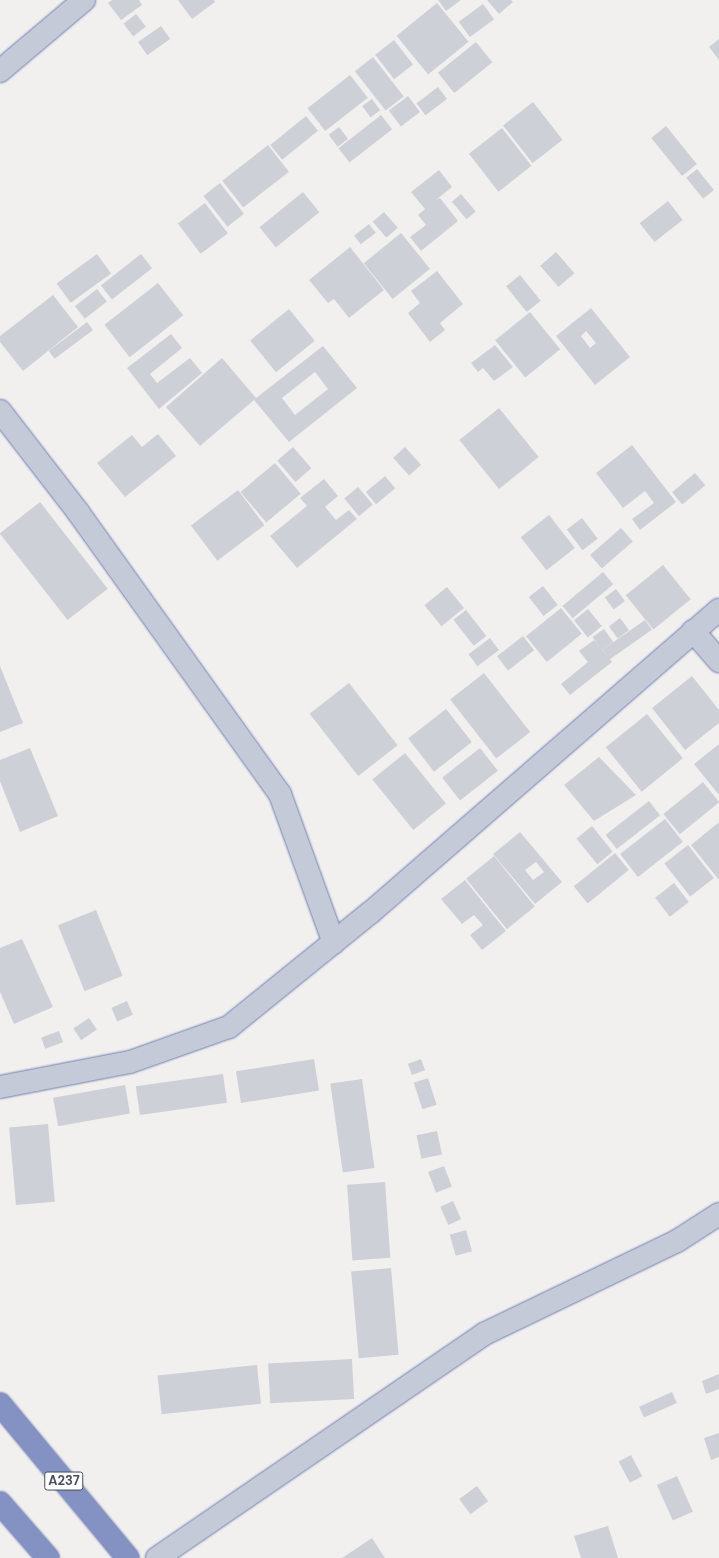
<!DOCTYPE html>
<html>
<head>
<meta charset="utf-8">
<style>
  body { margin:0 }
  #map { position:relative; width:719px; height:1558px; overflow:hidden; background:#f2f0ef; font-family:"DM Sans",sans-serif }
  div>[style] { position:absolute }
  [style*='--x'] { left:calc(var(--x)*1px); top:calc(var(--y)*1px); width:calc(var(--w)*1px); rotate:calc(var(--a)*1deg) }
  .building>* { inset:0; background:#ced0d7; transform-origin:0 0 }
  .roads { filter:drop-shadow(0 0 1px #6e7dae) drop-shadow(0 0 1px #6e7dae) }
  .minor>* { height:22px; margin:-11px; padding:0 11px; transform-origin:11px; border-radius:11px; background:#c5cad8 }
  .highway>* { height:22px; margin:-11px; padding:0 11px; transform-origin:11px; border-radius:11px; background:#8392c2 }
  span { translate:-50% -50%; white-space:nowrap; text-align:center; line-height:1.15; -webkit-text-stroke:3px #fff; paint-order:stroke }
  .shield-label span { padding:1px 3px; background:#fff; border:1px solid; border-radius:3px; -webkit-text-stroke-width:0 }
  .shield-label { font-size:13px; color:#464d5f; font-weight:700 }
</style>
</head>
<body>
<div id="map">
  <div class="building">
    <i style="clip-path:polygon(112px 0,139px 0,142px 5px,121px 20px,108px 3px)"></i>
    <i style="clip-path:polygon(178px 0,214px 0,215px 2px,192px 19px)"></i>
    <i style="clip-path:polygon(438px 0,461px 0,446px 11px)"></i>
    <i style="clip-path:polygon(487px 0,511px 0,513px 2px,499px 14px)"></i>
    <i style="left:437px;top:3px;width:50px;height:52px;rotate:51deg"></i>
    <i style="left:483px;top:4px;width:19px;height:30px;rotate:54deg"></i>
    <i style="left:136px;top:14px;width:16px;height:16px;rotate:52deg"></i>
    <i style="left:161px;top:26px;width:16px;height:28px;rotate:55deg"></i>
    <i style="clip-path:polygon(719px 39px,719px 60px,709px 47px)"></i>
    <i style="left:394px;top:40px;width:31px;height:24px;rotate:52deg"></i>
    <i style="left:476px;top:42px;width:26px;height:49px;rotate:51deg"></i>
    <i style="left:373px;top:57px;width:50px;height:23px;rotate:52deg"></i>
    <i style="left:350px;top:75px;width:29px;height:54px;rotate:52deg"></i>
    <i style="left:438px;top:87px;width:15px;height:27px;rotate:53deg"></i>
    <i style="left:408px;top:96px;width:20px;height:24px;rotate:53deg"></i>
    <i style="left:372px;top:99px;width:14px;height:12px;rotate:54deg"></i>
    <i style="left:533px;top:102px;width:48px;height:38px;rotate:52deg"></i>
    <i style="left:381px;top:115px;width:18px;height:54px;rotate:52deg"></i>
    <i style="left:306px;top:116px;width:19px;height:46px;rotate:51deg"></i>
    <i style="left:666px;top:126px;width:49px;height:19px;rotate:51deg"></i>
    <i style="left:339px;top:127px;width:15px;height:13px;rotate:53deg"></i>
    <i style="left:502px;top:128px;width:48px;height:42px;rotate:52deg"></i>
    <i style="left:268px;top:145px;width:34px;height:58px;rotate:52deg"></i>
    <i style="left:697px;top:169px;width:27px;height:14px;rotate:51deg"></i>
    <i style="clip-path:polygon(439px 170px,452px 187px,436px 200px,440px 198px,458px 221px,421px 251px,410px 237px,426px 225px,418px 215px,425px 209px,411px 192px)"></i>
    <i style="left:220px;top:183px;width:39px;height:21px;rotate:52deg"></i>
    <i style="left:303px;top:192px;width:26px;height:56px;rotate:51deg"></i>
    <i style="left:461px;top:194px;width:23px;height:12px;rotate:50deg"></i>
    <i style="left:668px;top:201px;width:24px;height:36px;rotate:52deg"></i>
    <i style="left:205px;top:203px;width:38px;height:34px;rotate:53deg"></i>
    <i style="left:384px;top:212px;width:21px;height:15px;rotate:49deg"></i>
    <i style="left:369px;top:224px;width:11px;height:19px;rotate:52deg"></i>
    <i style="left:401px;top:233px;width:46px;height:48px;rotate:51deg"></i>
    <i style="clip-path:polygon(350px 247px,384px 290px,349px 318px,334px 299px,328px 303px,309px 280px)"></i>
    <i style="left:556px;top:252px;width:28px;height:21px;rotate:49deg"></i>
    <i style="left:97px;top:254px;width:24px;height:50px;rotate:54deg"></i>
    <i style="left:141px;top:254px;width:18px;height:51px;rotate:52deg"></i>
    <i style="clip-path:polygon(437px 271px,463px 304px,440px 323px,445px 330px,430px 342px,408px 313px,420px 303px,411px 291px)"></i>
    <i style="left:520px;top:275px;width:33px;height:18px;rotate:51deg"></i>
    <i style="left:158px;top:283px;width:41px;height:68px;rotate:52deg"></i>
    <i style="left:97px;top:289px;width:16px;height:28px;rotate:52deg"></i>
    <i style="clip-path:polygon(53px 295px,78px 327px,23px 371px,0 342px,0 336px)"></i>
    <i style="clip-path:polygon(evenodd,591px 308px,630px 357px,595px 385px,556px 336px,591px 308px,586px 331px,596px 343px,590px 348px,581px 336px,586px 331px)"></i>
    <i style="left:289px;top:309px;width:41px;height:50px;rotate:51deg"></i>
    <i style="left:530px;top:312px;width:48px;height:45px;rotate:51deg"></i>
    <i style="left:87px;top:322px;width:10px;height:48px;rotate:53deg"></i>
    <i style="clip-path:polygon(171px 334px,182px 348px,150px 374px,157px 383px,190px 358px,202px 373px,159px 409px,127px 368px)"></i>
    <i style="clip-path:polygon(495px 345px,513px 367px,494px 381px,483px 368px,478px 372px,471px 363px)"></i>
    <i style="clip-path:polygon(evenodd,323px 346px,357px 388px,289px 442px,254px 400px,200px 446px,166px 407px,222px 358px,256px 398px,323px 346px,315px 372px,328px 389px,295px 415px,282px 398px,315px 372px)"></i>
    <i style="left:499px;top:408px;width:63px;height:51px;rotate:51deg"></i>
    <i style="clip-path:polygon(158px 434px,176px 456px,125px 497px,97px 463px,132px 435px,142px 447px)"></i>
    <i style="clip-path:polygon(632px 445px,676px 502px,640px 530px,632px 519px,654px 503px,645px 491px,623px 508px,596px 473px)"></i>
    <i style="left:293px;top:447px;width:28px;height:21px;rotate:49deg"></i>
    <i style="left:405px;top:447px;width:24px;height:16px;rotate:48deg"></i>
    <i style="left:275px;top:463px;width:40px;height:45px;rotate:50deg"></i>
    <i style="left:695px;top:473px;width:16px;height:30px;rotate:50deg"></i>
    <i style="left:385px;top:476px;width:16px;height:25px;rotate:50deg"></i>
    <i style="clip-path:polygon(324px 479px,338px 496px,325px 507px,336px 520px,349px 510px,357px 519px,297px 568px,270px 536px,307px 506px,300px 498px)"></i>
    <i style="left:358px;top:487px;width:23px;height:18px;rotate:50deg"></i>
    <i style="left:238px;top:490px;width:44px;height:59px;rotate:53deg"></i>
    <i style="left:40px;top:502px;width:110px;height:51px;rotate:52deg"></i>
    <i style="left:549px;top:515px;width:42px;height:36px;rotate:52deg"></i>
    <i style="left:582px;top:518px;width:26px;height:19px;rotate:53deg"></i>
    <i style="left:621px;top:528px;width:18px;height:41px;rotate:49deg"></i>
    <i style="left:663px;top:565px;width:44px;height:48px;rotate:51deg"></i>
    <i style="left:603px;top:572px;width:16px;height:53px;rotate:50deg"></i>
    <i style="left:543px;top:586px;width:24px;height:18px;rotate:52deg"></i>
    <i style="left:447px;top:587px;width:27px;height:29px;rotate:51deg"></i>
    <i style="left:616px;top:589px;width:15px;height:14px;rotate:53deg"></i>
    <i style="left:561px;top:608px;width:33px;height:45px;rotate:51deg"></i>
    <i style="left:588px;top:609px;width:22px;height:18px;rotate:51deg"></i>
    <i style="left:466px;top:610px;width:33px;height:16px;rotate:52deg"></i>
    <i style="left:620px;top:618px;width:15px;height:14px;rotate:53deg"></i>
    <i style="left:645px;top:620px;width:12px;height:52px;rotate:55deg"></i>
    <i style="left:604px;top:629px;width:16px;height:14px;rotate:55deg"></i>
    <i style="left:523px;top:636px;width:18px;height:33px;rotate:52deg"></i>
    <i style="left:490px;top:638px;width:15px;height:27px;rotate:53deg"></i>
    <i style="clip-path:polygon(594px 640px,612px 662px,570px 695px,561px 684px,588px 662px,579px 651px)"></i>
    <i style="clip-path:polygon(0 666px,23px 723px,0 732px)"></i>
    <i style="left:484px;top:673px;width:75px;height:43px;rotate:52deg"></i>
    <i style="clip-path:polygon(692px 676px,719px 710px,719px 723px,685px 750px,652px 708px)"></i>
    <i style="left:349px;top:683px;width:79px;height:50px;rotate:52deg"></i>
    <i style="left:446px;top:709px;width:42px;height:48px;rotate:52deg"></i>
    <i style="left:647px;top:714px;width:57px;height:53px;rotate:51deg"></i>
    <i style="clip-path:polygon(719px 744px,719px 795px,694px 764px)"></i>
    <i style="clip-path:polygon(30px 748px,58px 816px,20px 832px,0 781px,0 760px)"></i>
    <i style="left:480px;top:748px;width:29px;height:48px;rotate:52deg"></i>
    <i style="left:405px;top:753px;width:65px;height:42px;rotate:51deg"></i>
    <i style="clip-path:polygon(599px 757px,636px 795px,594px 821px,564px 785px)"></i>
    <i style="left:703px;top:782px;width:26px;height:51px;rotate:51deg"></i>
    <i style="left:649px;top:801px;width:18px;height:55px;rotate:52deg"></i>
    <i style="left:665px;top:819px;width:29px;height:57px;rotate:52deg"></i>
    <i style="clip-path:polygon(719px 822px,719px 880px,691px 845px)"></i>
    <i style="left:592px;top:826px;width:33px;height:20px;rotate:51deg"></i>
    <i style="clip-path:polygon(evenodd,520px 832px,562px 882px,535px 904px,493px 854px,520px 832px,536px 862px,544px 872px,533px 880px,525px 870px,536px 862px)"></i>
    <i style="left:688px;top:845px;width:42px;height:30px;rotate:52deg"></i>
    <i style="left:615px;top:853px;width:22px;height:53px;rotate:51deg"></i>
    <i style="left:494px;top:856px;width:65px;height:36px;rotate:51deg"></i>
    <i style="clip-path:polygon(465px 880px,506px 931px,482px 950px,470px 935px,483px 925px,474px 915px,462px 924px,441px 899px)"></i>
    <i style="left:674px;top:883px;width:24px;height:24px;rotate:52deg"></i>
    <i style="left:96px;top:910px;width:71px;height:41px;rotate:68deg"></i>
    <i style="clip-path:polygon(22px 939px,53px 1007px,14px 1024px,0 992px,0 948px)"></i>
    <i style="left:127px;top:1001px;width:15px;height:17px;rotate:67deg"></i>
    <i style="left:89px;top:1018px;width:14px;height:19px;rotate:56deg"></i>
    <i style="left:59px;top:1031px;width:12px;height:19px;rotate:70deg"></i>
    <i style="left:314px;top:1059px;width:32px;height:79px;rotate:81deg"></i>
    <i style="left:421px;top:1059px;width:12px;height:14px;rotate:70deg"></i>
    <i style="left:223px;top:1074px;width:29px;height:88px;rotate:82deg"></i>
    <i style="left:428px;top:1078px;width:28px;height:15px;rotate:72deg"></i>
    <i style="left:362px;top:1079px;width:90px;height:32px;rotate:82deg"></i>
    <i style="left:125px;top:1085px;width:29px;height:73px;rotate:80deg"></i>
    <i style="left:48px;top:1124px;width:78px;height:39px;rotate:85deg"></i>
    <i style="left:437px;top:1131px;width:24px;height:21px;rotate:78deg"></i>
    <i style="left:444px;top:1166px;width:22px;height:17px;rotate:69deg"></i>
    <i style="left:385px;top:1182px;width:76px;height:38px;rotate:86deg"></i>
    <i style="left:453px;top:1201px;width:20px;height:14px;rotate:66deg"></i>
    <i style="left:466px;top:1230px;width:22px;height:17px;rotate:74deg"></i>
    <i style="left:391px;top:1268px;width:87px;height:40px;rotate:85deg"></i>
    <i style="left:352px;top:1359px;width:40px;height:84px;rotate:87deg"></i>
    <i style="left:257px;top:1365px;width:39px;height:100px;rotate:84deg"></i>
    <i style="clip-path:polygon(719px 1374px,719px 1389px,706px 1394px,702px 1381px)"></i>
    <i style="left:672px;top:1392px;width:12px;height:36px;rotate:66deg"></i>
    <i style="clip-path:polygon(719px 1433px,719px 1457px,711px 1460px,704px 1438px)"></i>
    <i style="left:631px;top:1455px;width:24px;height:14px;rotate:62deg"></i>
    <i style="left:677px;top:1476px;width:39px;height:22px;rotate:66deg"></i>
    <i style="left:477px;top:1486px;width:19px;height:22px;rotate:54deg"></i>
    <i style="clip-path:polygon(608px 1526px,618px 1558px,581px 1558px,574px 1536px)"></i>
    <i style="clip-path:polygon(372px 1538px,385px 1558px,342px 1558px)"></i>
  </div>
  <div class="roads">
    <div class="minor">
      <i style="--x:0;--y:71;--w:110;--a:-40.2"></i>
      <i style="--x:0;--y:411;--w:128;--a:52.3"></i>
      <i style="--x:78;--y:512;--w:347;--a:54.4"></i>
      <i style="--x:280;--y:794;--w:158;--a:70.1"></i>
      <i style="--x:693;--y:631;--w:40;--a:49"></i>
      <i style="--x:0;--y:1087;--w:132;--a:-10.9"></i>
      <i style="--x:130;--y:1062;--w:105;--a:-19.5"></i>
      <i style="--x:229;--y:1027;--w:181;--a:-39"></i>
      <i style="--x:370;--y:913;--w:462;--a:-41"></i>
      <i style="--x:157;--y:1558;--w:396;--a:-34.4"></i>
      <i style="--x:484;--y:1334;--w:214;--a:-25.7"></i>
      <i style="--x:677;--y:1241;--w:50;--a:-32.7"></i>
    </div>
    <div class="highway">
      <i style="--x:0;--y:1404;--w:200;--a:50.3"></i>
      <i style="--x:0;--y:1503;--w:73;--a:48.9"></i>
    </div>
  </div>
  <div class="shield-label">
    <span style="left:64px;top:1481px">A237</span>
  </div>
</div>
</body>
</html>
